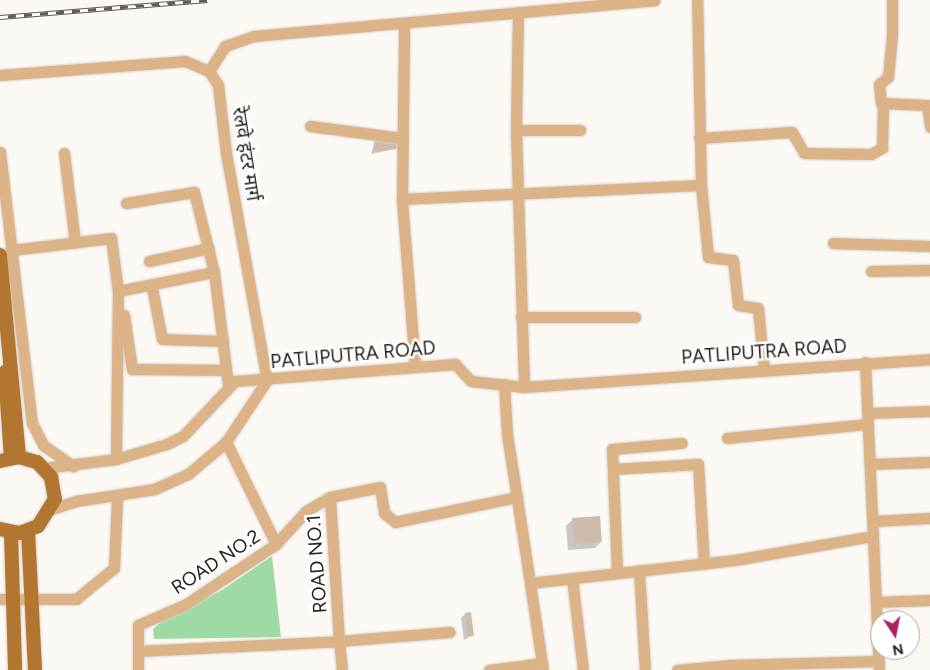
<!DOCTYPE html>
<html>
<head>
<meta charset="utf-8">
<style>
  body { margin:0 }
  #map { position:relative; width:930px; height:670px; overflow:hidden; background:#fcf9f5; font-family:Figtree,"Noto Sans Devanagari",sans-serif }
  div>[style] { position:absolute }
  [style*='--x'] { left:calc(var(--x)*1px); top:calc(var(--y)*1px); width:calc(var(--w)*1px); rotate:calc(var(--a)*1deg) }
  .green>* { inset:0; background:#9fdaa4 }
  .shadow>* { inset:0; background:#0003 }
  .building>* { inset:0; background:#cdbcac; transform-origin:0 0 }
  .roads { filter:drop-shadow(0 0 1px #d6d2ce) drop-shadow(0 0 1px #d6d2ce) }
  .minor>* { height:11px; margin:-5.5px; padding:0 5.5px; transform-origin:5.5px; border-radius:5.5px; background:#dcb287 }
  .major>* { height:14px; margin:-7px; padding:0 7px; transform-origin:7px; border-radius:7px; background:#b37630 }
  .rail>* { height:4.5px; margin-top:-2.25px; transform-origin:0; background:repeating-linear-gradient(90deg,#fff 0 8px,#625c57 0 16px); box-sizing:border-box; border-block:1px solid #625c57 }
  span { translate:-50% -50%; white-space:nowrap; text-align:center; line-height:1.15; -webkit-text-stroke:5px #fff; paint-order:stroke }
  .street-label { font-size:19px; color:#2a231d }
  .north { position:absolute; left:870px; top:610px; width:50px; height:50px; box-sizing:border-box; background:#fff; border:1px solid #aaa7a5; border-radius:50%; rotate:169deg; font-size:14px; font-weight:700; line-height:20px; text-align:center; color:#2a231d }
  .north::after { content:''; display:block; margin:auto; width:18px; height:22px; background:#ab2165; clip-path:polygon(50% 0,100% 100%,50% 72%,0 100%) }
</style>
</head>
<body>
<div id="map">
  <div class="green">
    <i style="clip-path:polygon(272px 556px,281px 637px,154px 639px,153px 629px,163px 620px,222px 590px)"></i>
  </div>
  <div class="shadow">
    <i style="clip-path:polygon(374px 143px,395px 149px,371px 154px)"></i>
    <i style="clip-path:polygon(572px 520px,601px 542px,595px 548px,568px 550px,566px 526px)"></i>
    <i style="clip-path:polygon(465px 614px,473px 635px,464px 640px,461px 618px)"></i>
  </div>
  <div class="building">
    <i style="left:396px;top:139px;width:10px;height:22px;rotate:84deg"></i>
    <i style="left:600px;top:516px;width:26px;height:28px;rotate:86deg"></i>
    <i style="left:471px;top:612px;width:24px;height:6px;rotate:83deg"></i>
  </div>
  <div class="roads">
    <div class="minor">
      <i style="--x:892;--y:0;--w:35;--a:90"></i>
      <i style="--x:892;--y:35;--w:42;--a:95.4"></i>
      <i style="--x:888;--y:77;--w:11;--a:142"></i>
      <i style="--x:879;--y:84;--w:19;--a:84"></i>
      <i style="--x:881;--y:103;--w:46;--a:2.5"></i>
      <i style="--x:927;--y:105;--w:22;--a:82"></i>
      <i style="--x:518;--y:12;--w:118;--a:91"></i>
      <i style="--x:516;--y:130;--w:257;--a:88.2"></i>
      <i style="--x:209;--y:71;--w:30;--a:-57"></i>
      <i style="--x:225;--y:46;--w:31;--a:-19"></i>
      <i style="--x:254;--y:36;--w:402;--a:-5.1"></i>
      <i style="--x:0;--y:75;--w:186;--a:-4.3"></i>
      <i style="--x:185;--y:61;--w:26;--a:23"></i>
      <i style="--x:209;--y:71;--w:17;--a:57"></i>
      <i style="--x:218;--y:85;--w:68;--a:83.3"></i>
      <i style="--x:226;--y:153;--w:231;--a:79.8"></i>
      <i style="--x:267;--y:380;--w:74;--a:123.5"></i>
      <i style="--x:226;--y:442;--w:50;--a:139.9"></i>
      <i style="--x:188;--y:474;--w:36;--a:156"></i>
      <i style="--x:155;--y:489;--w:80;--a:171.4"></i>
      <i style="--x:76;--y:501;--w:25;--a:162"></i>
      <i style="--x:310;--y:126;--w:92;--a:7.5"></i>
      <i style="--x:516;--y:130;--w:64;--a:0"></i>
      <i style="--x:699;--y:138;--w:93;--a:-3.7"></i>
      <i style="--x:792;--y:132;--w:24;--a:60"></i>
      <i style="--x:804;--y:153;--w:67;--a:0.9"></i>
      <i style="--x:871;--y:154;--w:13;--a:-29"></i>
      <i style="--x:882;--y:148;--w:43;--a:-88.7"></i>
      <i style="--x:0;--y:152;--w:273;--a:83.3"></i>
      <i style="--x:32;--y:423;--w:25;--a:63"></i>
      <i style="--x:43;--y:445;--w:37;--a:35"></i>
      <i style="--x:64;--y:153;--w:90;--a:83"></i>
      <i style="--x:701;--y:185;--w:72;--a:84.4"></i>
      <i style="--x:708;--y:257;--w:25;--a:7"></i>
      <i style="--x:733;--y:260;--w:45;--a:83.7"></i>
      <i style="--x:738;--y:305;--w:20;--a:9"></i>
      <i style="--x:758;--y:308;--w:62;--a:84.5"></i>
      <i style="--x:402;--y:199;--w:176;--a:-89.3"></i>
      <i style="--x:126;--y:203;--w:69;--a:-9.2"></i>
      <i style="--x:194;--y:192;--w:82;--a:76"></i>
      <i style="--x:214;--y:272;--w:114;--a:82.9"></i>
      <i style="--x:833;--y:243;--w:97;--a:1.8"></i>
      <i style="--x:12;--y:250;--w:100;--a:-6.9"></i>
      <i style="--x:111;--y:238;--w:53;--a:82.5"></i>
      <i style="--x:118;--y:291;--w:168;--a:90.7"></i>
      <i style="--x:149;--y:261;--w:61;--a:-12.2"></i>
      <i style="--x:871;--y:271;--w:59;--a:-1"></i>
      <i style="--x:152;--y:288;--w:52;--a:78.9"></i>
      <i style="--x:162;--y:339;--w:61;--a:1.9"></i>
      <i style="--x:118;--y:291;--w:98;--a:-11.2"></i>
      <i style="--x:124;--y:315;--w:55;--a:81.6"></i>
      <i style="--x:132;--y:369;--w:94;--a:0.6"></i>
      <i style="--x:521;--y:317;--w:114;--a:0"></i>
      <i style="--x:865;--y:362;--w:308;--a:87.4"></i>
      <i style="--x:415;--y:366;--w:168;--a:-94.5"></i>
      <i style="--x:402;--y:199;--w:299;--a:-2.7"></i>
      <i style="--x:701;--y:185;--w:185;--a:-91.2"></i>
      <i style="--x:504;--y:384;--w:50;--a:86.6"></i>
      <i style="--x:507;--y:434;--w:151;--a:81.2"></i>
      <i style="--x:868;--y:413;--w:62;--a:-1.8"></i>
      <i style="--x:727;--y:438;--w:142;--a:-5.7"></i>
      <i style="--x:870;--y:464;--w:60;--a:-1.9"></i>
      <i style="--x:44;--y:468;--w:73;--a:-7.1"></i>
      <i style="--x:116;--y:459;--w:53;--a:-16.4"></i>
      <i style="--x:167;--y:444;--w:18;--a:-27"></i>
      <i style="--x:183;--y:436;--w:76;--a:-46.6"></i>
      <i style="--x:235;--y:381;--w:221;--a:-4.4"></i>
      <i style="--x:455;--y:364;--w:23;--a:47"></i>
      <i style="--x:471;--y:381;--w:53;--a:6.5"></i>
      <i style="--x:524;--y:387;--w:407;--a:-3.9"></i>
      <i style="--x:613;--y:469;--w:85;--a:-3.4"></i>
      <i style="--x:698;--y:464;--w:100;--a:86.6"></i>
      <i style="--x:330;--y:497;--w:51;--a:-11.3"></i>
      <i style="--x:380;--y:487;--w:26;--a:81"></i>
      <i style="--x:384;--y:513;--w:14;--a:39"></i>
      <i style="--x:395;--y:522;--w:125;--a:-11.6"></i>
      <i style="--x:873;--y:521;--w:57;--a:-3"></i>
      <i style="--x:639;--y:570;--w:100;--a:86.6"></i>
      <i style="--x:617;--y:573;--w:124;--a:-92.3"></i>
      <i style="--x:612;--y:449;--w:70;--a:-4.9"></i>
      <i style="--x:572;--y:578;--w:93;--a:83.2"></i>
      <i style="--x:0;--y:599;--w:76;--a:0"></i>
      <i style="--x:76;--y:599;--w:49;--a:-39.2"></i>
      <i style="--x:114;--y:568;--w:70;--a:-87.5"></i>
      <i style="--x:876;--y:602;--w:54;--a:-2.1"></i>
      <i style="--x:138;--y:651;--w:201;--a:-2.8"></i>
      <i style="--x:339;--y:641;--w:144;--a:-93.6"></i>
      <i style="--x:330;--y:497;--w:28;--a:150"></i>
      <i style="--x:306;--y:511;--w:45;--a:132.3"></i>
      <i style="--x:138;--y:670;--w:45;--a:-90"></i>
      <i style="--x:138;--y:625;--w:52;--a:-23.6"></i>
      <i style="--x:186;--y:604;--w:108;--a:-33.7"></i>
      <i style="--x:276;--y:544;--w:114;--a:-116.1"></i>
      <i style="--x:342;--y:670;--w:29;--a:-96"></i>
      <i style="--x:339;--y:641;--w:111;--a:-4.6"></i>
      <i style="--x:489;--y:670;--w:53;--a:-7.5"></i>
      <i style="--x:543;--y:670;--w:88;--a:-98.5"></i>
      <i style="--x:530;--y:583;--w:206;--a:-6.4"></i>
      <i style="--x:735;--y:560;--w:140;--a:-9.9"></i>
      <i style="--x:677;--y:670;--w:53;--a:-5.4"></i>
      <i style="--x:730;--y:670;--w:5;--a:-90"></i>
      <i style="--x:730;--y:665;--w:149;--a:-1.5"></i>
    </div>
    <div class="major">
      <i style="--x:0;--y:255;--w:203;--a:84.6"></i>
      <i style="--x:5;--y:372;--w:85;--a:86"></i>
      <i style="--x:0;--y:461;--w:19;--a:-12"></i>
      <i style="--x:19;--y:457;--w:19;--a:16"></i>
      <i style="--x:37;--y:462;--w:21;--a:47"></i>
      <i style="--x:51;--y:477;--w:22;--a:80"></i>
      <i style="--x:55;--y:499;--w:32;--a:122"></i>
      <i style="--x:38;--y:526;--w:19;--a:159"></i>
      <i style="--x:20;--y:533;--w:20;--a:-169"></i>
      <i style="--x:28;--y:531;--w:139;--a:87.1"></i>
      <i style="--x:11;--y:533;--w:137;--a:88.3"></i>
    </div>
  </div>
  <div class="rail">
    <i style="--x:0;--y:17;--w:208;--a:-4.7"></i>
  </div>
  <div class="street-label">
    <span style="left:246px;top:154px;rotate:81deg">रेलवे हंटर मार्ग</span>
    <span style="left:764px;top:352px;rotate:-4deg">PATLIPUTRA ROAD</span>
    <span style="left:353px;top:355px;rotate:-5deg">PATLIPUTRA ROAD</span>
    <span style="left:216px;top:562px;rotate:-33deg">ROAD NO.2</span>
    <span style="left:317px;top:564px;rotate:-94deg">ROAD NO.1</span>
  </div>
  <div class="north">N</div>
</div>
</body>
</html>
